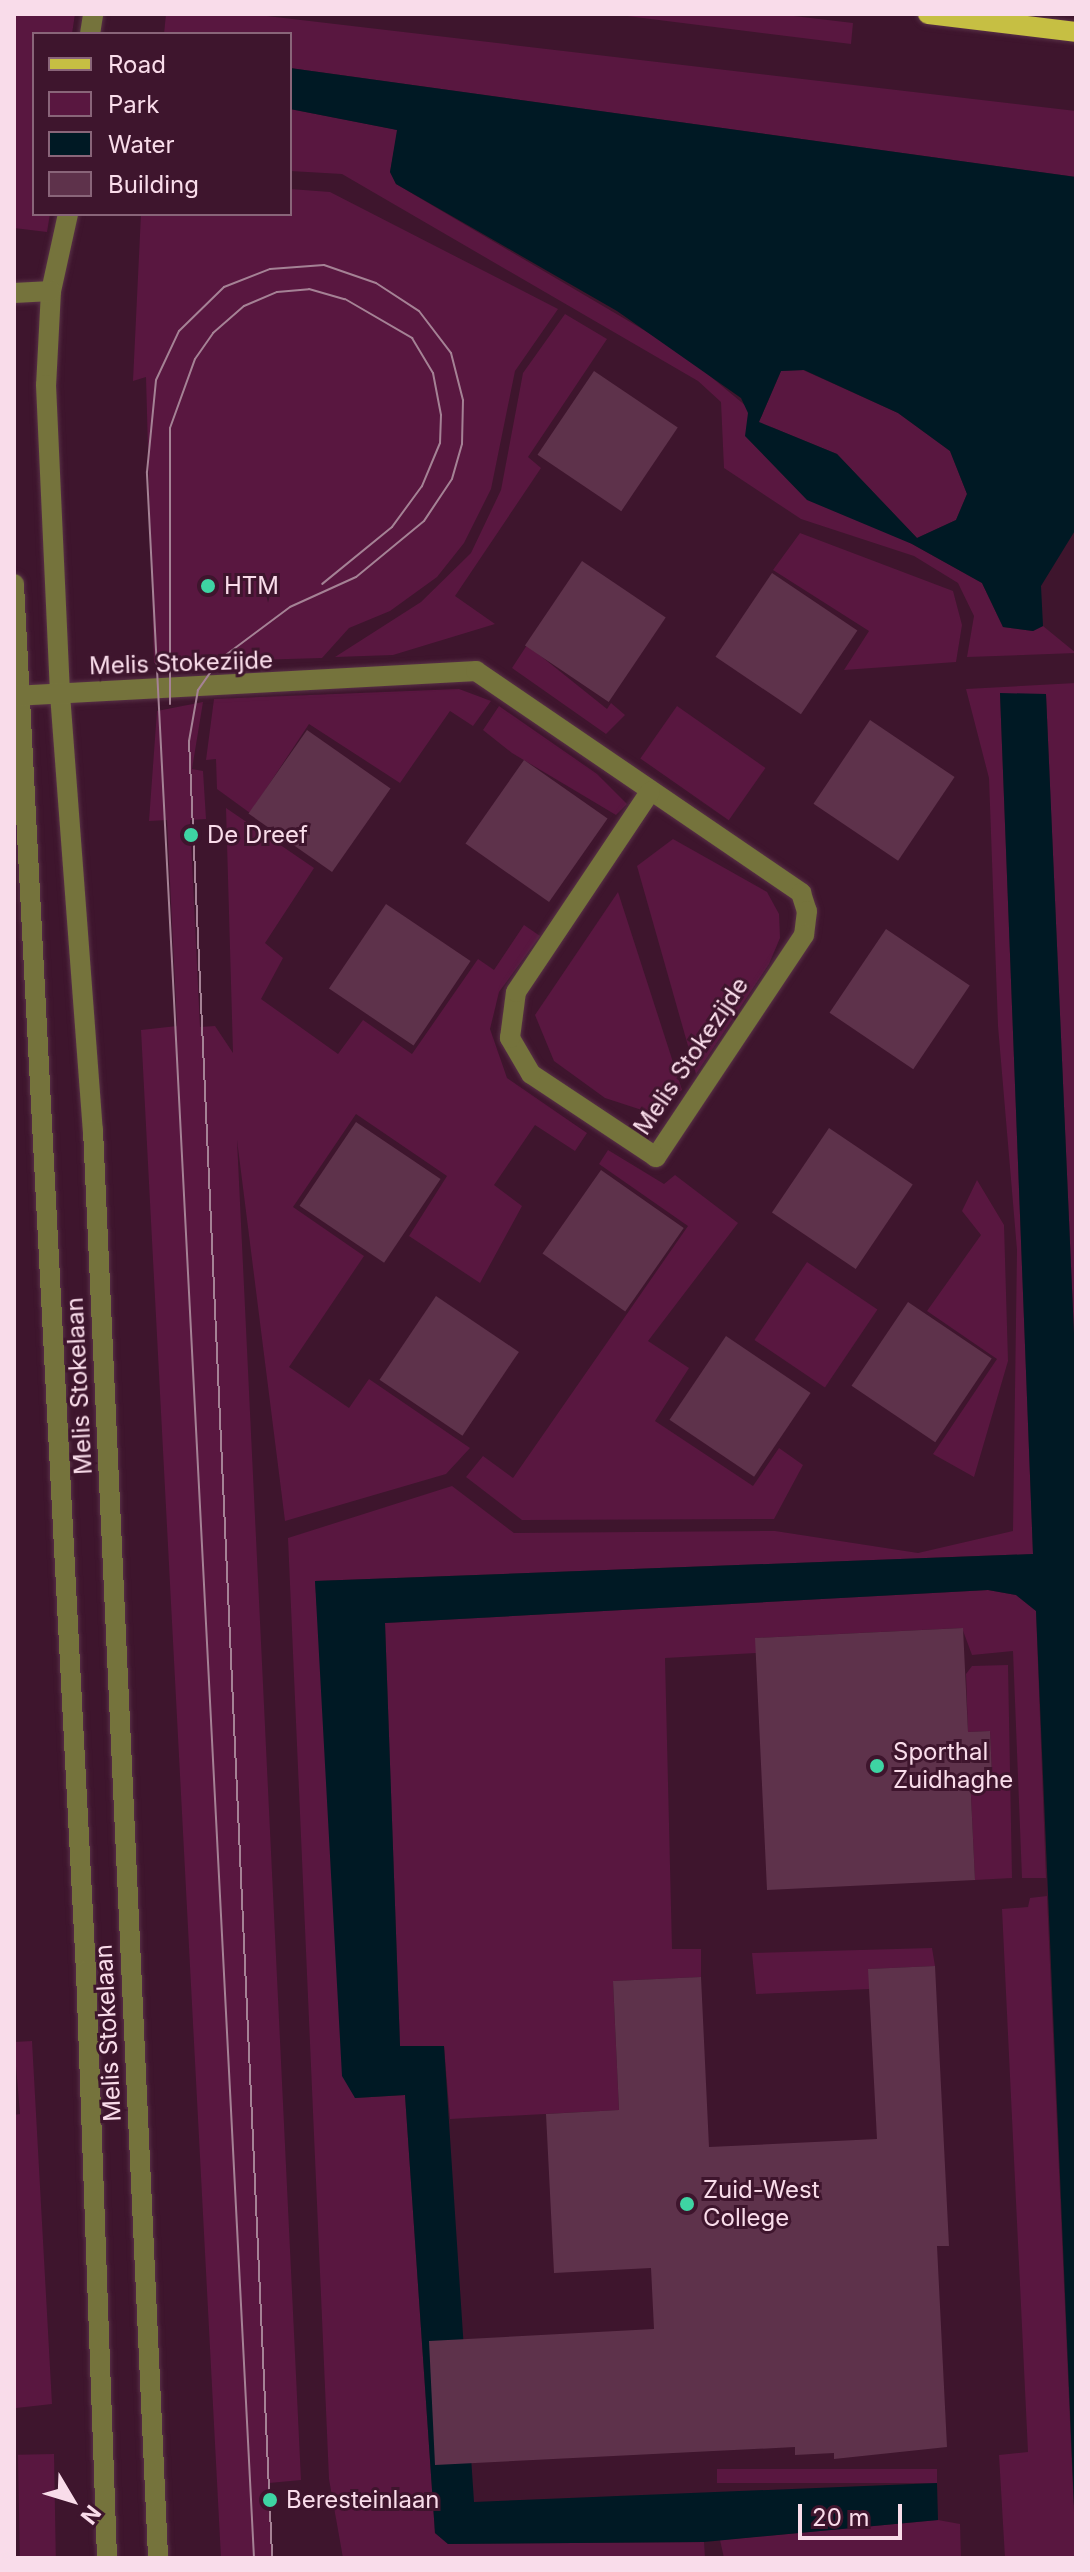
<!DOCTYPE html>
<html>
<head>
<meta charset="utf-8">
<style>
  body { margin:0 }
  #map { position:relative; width:1090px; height:2572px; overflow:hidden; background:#3e152d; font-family:Inter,sans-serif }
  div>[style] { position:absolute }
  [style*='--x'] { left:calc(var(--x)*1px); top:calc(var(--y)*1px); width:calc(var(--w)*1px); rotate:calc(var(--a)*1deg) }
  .green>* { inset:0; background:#591740; transform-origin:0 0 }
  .water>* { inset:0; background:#001924 }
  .building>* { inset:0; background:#5e324b; transform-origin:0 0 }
  .roads { filter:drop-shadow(0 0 2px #583147) drop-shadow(0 0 2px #583147) }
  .minor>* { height:20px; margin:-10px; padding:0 10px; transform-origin:10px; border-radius:10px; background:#75733c }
  .major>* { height:20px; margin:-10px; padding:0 10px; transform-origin:10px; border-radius:10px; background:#c6bf43 }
  .tram>* { height:2px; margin:-1px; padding:0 1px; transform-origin:1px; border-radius:1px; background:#a58295 }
  .dots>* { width:22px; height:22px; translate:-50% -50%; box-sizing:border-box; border:4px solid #3e152d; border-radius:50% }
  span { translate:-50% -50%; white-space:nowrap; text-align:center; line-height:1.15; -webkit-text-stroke:6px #3e152d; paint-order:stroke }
  .poi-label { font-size:24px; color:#f9dcea }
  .left { translate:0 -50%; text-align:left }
  .street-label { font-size:24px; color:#f9dcea }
  .frame { position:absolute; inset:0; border:16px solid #f9dcea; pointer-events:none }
  .legend { position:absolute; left:32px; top:32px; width:260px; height:184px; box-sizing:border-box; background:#3e152d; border:2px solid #896579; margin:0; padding:10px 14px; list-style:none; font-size:24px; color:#f9dcea }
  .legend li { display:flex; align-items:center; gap:16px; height:40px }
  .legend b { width:40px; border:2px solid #896579 }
  .north { position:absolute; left:32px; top:2460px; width:80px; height:80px; -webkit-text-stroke:6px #3e152d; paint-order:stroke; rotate:128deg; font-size:22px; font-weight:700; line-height:32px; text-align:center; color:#f9dcea }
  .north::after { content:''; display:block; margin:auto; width:28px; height:36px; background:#f9dcea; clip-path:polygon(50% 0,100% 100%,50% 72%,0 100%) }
  .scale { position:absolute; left:798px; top:2504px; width:104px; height:36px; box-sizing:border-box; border:4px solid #f9dcea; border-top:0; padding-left:10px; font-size:24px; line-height:28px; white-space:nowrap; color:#f9dcea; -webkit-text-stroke:6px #3e152d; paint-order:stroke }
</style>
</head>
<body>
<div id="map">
  <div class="green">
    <i style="clip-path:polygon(14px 14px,75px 14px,72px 34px,34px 34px,34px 214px,50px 214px,47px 232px,14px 228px)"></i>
    <i style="clip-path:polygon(166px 14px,249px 14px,1076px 111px,1076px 177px,290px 68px,290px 34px,164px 34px)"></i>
    <i style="clip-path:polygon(611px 14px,777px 14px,853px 23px,851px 44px)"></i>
    <i style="clip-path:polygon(290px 109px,398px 130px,390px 172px,396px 184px,681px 352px,912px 544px,982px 583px,1003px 627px,1033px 631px,1043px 626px,1076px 653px,967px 657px,974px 616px,958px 583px,914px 556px,801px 519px,724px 468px,721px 402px,698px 381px,342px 174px,290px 171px)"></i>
    <i style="clip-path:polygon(290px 189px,330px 192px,558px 309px,515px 371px,491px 489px,464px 543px,437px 577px,390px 611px,349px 628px,322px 658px,154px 663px,146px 377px,133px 381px,141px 214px,290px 214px)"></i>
    <i style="clip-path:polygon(565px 314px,607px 339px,528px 457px,541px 468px,455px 596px,495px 624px,393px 655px,335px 657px,421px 602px,471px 553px,501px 490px,523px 373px)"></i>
    <i style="clip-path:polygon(803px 370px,898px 413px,950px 451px,967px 494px,956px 520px,917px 538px,837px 454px,759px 422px,781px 371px)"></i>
    <i style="clip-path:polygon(800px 533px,953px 591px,962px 625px,956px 662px,844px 670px,869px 631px,773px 570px)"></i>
    <i style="clip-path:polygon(527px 645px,607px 709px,611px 703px,625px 715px,606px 734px,512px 668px)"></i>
    <i style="clip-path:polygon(1076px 683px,1076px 1380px,1046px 695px,1000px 694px,1033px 1554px,315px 1581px,355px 2098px,405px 2095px,435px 2533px,448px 2544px,704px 2542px,705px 2558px,343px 2558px,329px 2479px,288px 1538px,452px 1486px,514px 1533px,775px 1531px,918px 1553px,1013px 1531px,1017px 1250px,998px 1026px,989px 778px,966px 689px)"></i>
    <i style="clip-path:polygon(459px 689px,491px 701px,473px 726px,450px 711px,400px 783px,309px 724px,250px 813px,217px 789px,216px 759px,206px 760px,214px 699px)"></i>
    <i style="clip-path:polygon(203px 702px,192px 769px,203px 771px,206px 819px,190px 820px,200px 1027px,215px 1026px,233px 1053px,226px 808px,314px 868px,265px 943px,283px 958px,261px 999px,338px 1054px,363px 1020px,412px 1054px,478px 959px,494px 970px,524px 925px,540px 936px,499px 992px,490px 1029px,507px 1078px,587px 1133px,575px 1151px,535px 1125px,494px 1185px,522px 1206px,480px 1283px,409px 1236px,447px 1176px,356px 1114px,293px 1207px,364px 1256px,289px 1367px,349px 1408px,369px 1379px,470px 1448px,446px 1474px,285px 1521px,237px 1140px,301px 2480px,269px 2483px,272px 2558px,221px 2558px,141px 1030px,177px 1026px,167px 820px,149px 821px,157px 711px)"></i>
    <i style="clip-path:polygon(499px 706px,597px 774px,627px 804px,616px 815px,512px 753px,483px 730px)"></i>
    <i style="left:677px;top:706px;width:108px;height:64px;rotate:35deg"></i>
    <i style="clip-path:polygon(673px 839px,767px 892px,779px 914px,780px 938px,769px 964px,696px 1074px,637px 866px)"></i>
    <i style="clip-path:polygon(618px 892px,682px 1090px,648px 1112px,605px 1098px,554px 1061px,535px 1015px)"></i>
    <i style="clip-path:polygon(608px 1150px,664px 1184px,675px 1175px,738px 1223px,648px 1341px,689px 1368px,655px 1421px,753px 1486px,779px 1448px,803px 1465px,774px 1519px,522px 1520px,466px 1477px,483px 1456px,513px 1478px,688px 1226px,599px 1164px)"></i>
    <i style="clip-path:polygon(977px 1180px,1004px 1225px,1008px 1361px,974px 1477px,933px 1454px,997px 1359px,927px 1311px,981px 1235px,962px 1211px)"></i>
    <i style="left:807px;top:1262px;width:85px;height:94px;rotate:34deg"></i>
    <i style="clip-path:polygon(988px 1590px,1016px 1595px,1036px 1611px,1046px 1878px,1022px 1878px,1013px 1651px,972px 1655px,962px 1628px,756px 1638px,756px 1653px,665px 1658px,672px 1949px,701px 1949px,701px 1977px,613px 1981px,619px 2110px,450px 2119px,444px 2046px,400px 2046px,385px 1623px)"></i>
    <i style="clip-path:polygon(1008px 1665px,1012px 1878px,975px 1880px,970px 1776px,992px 1775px,990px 1731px,968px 1732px,966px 1674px,972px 1666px)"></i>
    <i style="clip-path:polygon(1047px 1896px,1076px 2558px,1005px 2558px,999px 2455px,1028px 2452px,1002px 1909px,1028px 1907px,1030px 1898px)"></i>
    <i style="clip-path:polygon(932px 1948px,935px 1966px,869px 1969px,869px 1989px,756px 1994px,752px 1953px)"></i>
    <i style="clip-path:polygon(32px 2041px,52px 2404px,16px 2408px,14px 2115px,20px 2114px,14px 2042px)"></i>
    <i style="left:54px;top:2454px;width:104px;height:36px;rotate:89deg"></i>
    <i style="left:937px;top:2469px;width:14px;height:220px;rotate:90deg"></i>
    <i style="clip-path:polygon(938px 2520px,960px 2524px,961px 2558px,724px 2558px,720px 2540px)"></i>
  </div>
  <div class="water">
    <i style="clip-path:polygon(evenodd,290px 68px,1076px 177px,1076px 529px,1041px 586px,1043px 626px,1033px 631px,1003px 627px,982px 583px,912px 544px,807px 500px,745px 436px,748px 413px,741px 398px,617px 311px,396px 184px,390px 172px,397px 130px,290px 109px,290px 68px,804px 370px,898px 413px,950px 451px,967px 494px,956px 520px,917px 538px,837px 454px,759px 422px,781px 371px,804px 370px)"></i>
    <i style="clip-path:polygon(1000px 693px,1046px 694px,1076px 1380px,1076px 2553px,1036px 1611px,1016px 1595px,988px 1590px,385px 1623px,400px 2046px,444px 2046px,474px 2502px,937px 2483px,938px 2520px,704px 2542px,448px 2544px,435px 2533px,405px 2095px,355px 2098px,342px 2076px,315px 1581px,1033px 1554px)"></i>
  </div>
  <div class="building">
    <i style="left:594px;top:371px;width:101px;height:101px;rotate:34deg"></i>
    <i style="left:582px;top:561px;width:101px;height:102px;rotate:34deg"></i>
    <i style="left:772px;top:573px;width:103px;height:101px;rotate:34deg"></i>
    <i style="left:870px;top:720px;width:102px;height:101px;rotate:34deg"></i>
    <i style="left:307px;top:730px;width:102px;height:102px;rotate:35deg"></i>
    <i style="left:524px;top:760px;width:102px;height:102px;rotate:35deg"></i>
    <i style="left:386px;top:904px;width:102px;height:102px;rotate:34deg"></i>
    <i style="left:886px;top:929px;width:101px;height:101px;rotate:34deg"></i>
    <i style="left:356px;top:1122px;width:102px;height:101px;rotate:34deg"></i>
    <i style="left:829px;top:1128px;width:101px;height:102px;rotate:34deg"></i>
    <i style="left:601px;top:1170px;width:101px;height:102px;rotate:35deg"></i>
    <i style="left:436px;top:1296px;width:100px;height:101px;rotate:34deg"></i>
    <i style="left:908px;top:1302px;width:101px;height:101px;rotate:34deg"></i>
    <i style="left:726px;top:1336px;width:102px;height:101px;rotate:34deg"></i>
    <i style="clip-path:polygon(963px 1628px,968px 1732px,990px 1731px,992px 1775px,970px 1776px,975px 1880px,767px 1890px,755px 1638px)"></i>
    <i style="clip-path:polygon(935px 1966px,949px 2246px,937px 2246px,947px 2447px,834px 2459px,834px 2453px,795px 2455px,795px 2447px,435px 2465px,429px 2341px,654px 2329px,651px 2268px,554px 2273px,546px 2114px,619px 2110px,613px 1981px,701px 1977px,709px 2147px,877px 2139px,868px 1969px)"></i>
  </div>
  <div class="roads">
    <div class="minor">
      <i style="--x:90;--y:34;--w:20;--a:-81"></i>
      <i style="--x:68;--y:214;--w:79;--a:102.4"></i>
      <i style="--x:51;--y:291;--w:94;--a:93"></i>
      <i style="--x:46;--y:385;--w:309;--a:87.4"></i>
      <i style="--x:60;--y:694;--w:437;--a:85.7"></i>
      <i style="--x:93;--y:1130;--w:1429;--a:87.39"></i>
      <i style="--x:14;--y:293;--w:37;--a:-3"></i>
      <i style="--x:14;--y:584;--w:1389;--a:87.03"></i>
      <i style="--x:86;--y:1971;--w:587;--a:87.95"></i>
      <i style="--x:14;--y:696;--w:463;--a:-3.1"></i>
      <i style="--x:476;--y:671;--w:394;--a:34.3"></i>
      <i style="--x:801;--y:893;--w:19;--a:72"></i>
      <i style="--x:807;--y:911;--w:24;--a:97"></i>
      <i style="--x:804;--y:935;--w:267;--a:123.7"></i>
      <i style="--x:656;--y:1157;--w:150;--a:-146.4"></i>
      <i style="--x:531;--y:1074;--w:42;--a:-120.3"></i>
      <i style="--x:510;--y:1038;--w:46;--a:-82.6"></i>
      <i style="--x:516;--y:992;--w:241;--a:-56.2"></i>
    </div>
    <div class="major">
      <i style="--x:928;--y:14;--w:149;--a:6.9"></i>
    </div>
  </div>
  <div class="tram">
    <i style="--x:170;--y:704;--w:276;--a:-90"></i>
    <i style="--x:170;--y:428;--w:73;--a:-70.1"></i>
    <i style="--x:195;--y:359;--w:32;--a:-55"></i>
    <i style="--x:213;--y:333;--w:41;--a:-41.1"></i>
    <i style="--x:244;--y:306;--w:36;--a:-23"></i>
    <i style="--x:277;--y:292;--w:32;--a:-5"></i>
    <i style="--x:309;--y:289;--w:37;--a:16"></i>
    <i style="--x:345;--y:299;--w:78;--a:30.2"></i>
    <i style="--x:412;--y:338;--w:41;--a:59"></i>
    <i style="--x:433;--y:373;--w:43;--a:79.2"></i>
    <i style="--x:441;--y:415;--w:28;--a:92"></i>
    <i style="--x:440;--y:443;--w:47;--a:112.7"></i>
    <i style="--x:422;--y:486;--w:51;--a:126.2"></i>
    <i style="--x:392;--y:527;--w:90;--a:140.8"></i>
    <i style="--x:254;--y:2558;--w:2089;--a:-92.94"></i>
    <i style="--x:147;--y:472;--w:92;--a:-84.4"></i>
    <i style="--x:156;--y:380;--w:54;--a:-64.9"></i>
    <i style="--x:179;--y:331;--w:63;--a:-44.4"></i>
    <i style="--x:224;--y:287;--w:49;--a:-21.4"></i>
    <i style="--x:270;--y:269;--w:54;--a:-4.2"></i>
    <i style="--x:324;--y:265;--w:55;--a:19.1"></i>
    <i style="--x:376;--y:283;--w:51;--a:33.1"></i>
    <i style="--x:419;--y:311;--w:53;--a:52.7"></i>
    <i style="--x:451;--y:353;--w:49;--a:75.7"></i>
    <i style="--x:463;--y:400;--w:44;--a:91.3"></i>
    <i style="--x:462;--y:444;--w:36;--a:106"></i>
    <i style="--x:452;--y:479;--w:50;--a:123.7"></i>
    <i style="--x:424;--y:521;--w:88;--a:140.5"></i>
    <i style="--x:356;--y:577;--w:72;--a:155.6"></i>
    <i style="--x:290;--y:607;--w:89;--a:143.3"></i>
    <i style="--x:219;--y:660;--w:37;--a:125"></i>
    <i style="--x:198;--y:690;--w:52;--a:100"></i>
    <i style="--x:189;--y:741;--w:1819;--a:87.38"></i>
  </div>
  <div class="dots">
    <i style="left:208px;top:586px;background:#3ed4a3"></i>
    <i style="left:191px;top:835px;background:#3ed4a3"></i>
    <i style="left:877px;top:1766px;background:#3ed4a3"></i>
    <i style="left:687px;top:2204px;background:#3ed4a3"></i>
    <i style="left:270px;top:2500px;background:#3ed4a3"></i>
  </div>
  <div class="poi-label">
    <span class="left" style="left:224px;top:586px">HTM</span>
    <span class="left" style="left:207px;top:835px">De Dreef</span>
    <span class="left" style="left:893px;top:1766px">Sporthal<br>Zuidhaghe</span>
    <span class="left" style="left:703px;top:2204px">Zuid-West<br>College</span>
    <span class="left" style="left:286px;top:2500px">Beresteinlaan</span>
  </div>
  <div class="street-label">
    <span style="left:181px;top:663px;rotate:-2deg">Melis Stokezijde</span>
    <span style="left:691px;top:1056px;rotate:-56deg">Melis Stokezijde</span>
    <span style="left:79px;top:1386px;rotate:-93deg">Melis Stokelaan</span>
    <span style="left:108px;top:2033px;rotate:-93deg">Melis Stokelaan</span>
  </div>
  <div class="frame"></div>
  <ul class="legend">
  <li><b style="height:10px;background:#c6bf43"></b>Road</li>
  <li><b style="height:22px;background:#591740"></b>Park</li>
  <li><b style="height:22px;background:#001924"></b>Water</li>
  <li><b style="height:22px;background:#5e324b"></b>Building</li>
  </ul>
  <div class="north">N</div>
  <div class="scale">20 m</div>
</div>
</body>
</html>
